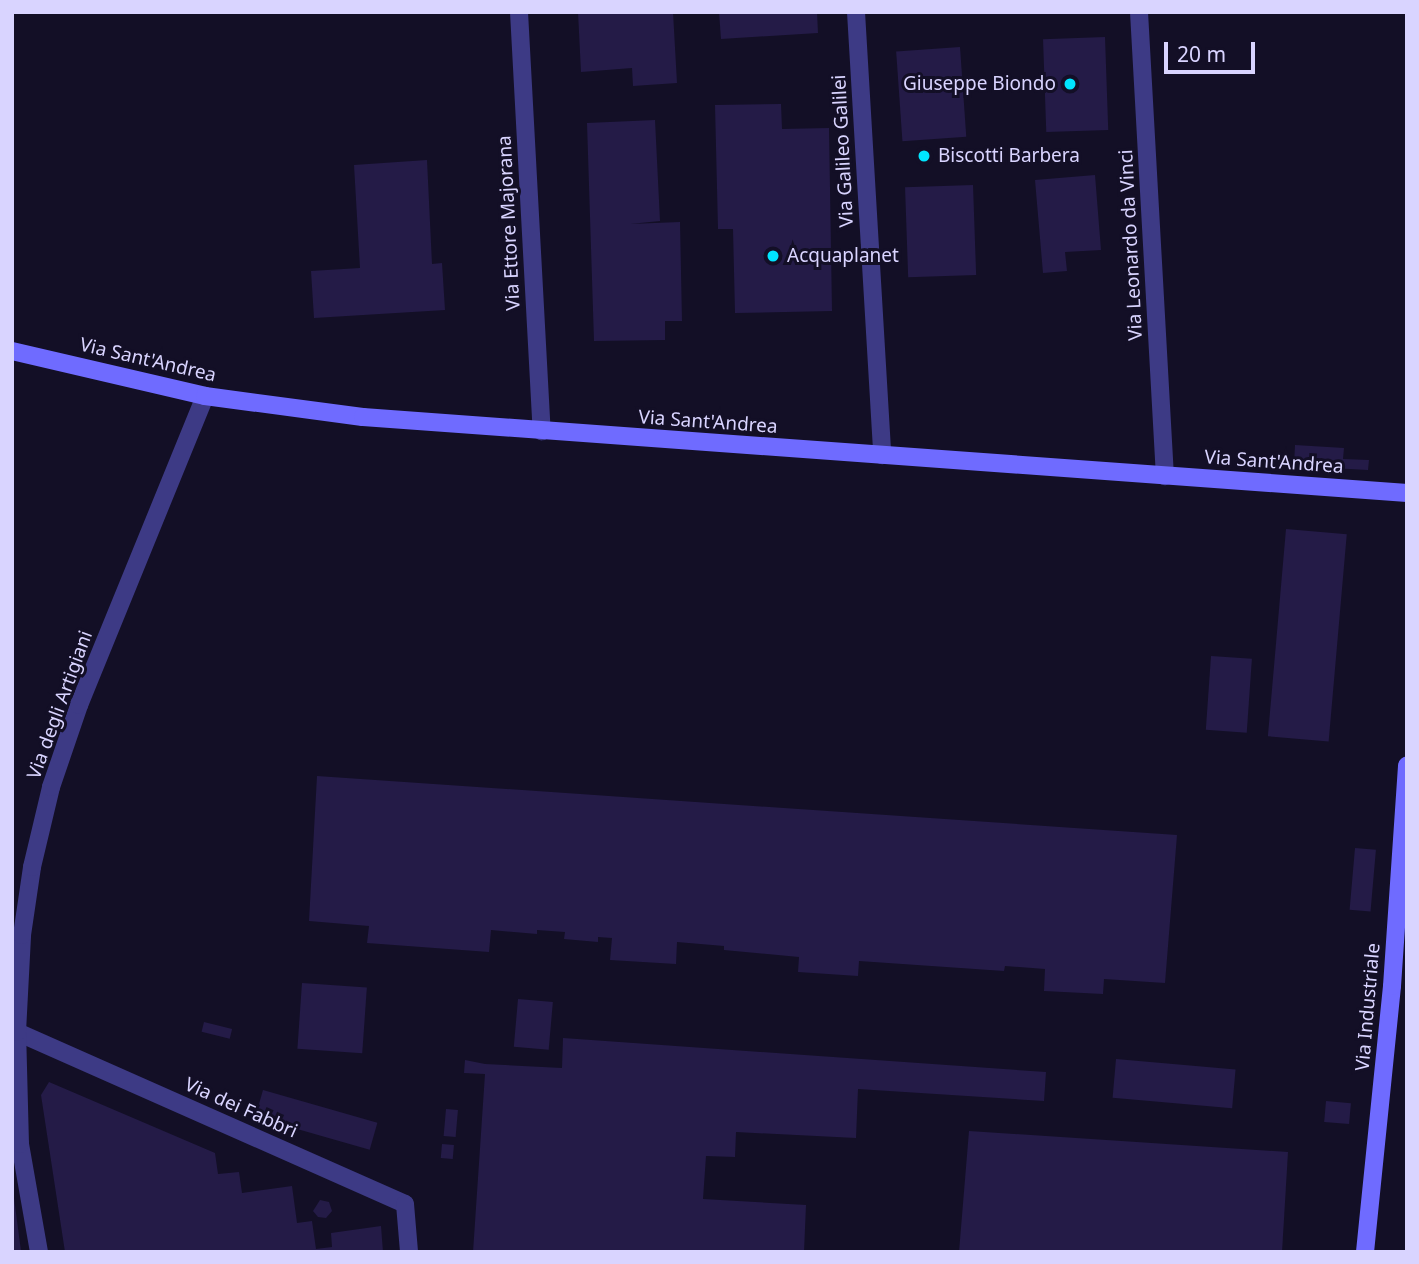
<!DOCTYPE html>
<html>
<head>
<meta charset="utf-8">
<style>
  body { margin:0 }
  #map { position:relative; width:1419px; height:1264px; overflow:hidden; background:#130f26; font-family:"Noto Sans",sans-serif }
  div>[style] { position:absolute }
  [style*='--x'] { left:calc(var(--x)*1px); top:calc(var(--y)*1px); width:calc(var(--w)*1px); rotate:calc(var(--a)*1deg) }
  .building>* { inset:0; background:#241b47; transform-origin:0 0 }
  .street>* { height:18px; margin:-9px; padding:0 9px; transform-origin:9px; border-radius:9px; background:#3d3a85 }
  .secondary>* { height:18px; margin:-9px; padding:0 9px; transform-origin:9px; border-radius:9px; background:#6f6bff }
  .dots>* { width:19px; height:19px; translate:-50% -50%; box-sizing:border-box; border:4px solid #130f26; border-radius:50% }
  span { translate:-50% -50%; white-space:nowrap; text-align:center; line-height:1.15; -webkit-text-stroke:6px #130f26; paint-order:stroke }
  .poi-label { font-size:19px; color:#d9d4ff }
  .right { translate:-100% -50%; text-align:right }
  .left { translate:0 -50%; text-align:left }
  .street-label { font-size:19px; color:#d9d4ff }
  .frame { position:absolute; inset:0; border:14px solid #d9d4ff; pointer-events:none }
  .scale { position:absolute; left:1164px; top:42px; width:91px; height:32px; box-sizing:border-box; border:4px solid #d9d4ff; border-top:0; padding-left:9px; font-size:21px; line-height:24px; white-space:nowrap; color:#d9d4ff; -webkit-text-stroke:5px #130f26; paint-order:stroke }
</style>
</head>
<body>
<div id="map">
  <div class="building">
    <i style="clip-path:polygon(578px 12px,673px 12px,677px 83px,633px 86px,632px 68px,581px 72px)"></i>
    <i style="clip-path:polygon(719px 12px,817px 12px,818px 33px,721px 39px)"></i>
    <i style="left:1105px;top:37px;width:93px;height:62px;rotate:88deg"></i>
    <i style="left:960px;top:47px;width:90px;height:64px;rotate:86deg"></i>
    <i style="clip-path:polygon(781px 104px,782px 129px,829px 128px,832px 311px,735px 313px,733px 229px,718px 229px,715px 105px)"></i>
    <i style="clip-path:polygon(655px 120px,660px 221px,630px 224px,680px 222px,682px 321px,665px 321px,665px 340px,594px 341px,587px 123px)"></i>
    <i style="clip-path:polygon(427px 160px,432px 264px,442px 263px,445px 310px,314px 318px,311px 271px,360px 268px,354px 165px)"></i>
    <i style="clip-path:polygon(1095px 175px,1101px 250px,1065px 252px,1067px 271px,1043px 273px,1035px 180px)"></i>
    <i style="left:973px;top:185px;width:90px;height:68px;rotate:88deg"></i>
    <i style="clip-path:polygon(1295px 445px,1344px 448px,1343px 459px,1369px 460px,1368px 470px,1294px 466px)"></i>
    <i style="left:1286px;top:529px;width:61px;height:208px;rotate:5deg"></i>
    <i style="left:1211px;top:656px;width:41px;height:74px;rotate:4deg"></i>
    <i style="clip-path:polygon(317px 776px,1177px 835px,1165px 983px,1104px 979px,1103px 994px,1044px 991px,1045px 969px,1005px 966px,1004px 971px,859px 961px,858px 976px,798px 972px,799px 957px,724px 950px,724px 946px,677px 942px,676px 964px,610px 960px,612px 938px,598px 937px,598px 942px,564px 939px,565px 932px,537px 930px,537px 934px,491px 930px,489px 952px,367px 943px,369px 926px,309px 921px)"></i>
    <i style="left:1355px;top:848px;width:21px;height:62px;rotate:5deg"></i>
    <i style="left:302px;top:983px;width:65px;height:66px;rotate:4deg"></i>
    <i style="left:518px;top:999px;width:35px;height:48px;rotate:5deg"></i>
    <i style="left:204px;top:1022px;width:29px;height:10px;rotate:14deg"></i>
    <i style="clip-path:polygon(563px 1038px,1046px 1072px,1044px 1101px,858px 1089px,856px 1138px,736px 1132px,735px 1157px,706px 1156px,703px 1199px,806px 1205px,804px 1252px,473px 1252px,485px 1074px,464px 1073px,465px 1060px,485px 1064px,562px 1068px)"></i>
    <i style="left:1116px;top:1059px;width:120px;height:39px;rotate:5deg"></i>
    <i style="clip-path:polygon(49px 1082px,215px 1153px,218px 1174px,239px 1172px,242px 1193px,292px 1186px,297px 1223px,312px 1221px,316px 1249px,332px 1247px,331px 1233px,381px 1226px,383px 1252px,65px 1252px,41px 1095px)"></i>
    <i style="left:263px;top:1090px;width:119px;height:28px;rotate:16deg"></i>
    <i style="left:1326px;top:1101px;width:25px;height:21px;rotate:5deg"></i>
    <i style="left:446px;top:1109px;width:12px;height:27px;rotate:5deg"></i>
    <i style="clip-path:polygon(969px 1131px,1288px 1152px,1282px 1252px,959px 1252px)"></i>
    <i style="left:442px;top:1144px;width:12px;height:14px;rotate:5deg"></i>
    <i style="clip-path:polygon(12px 1183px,21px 1251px,12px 1252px)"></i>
    <i style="clip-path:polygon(320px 1200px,329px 1202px,332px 1211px,326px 1218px,318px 1217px,313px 1211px)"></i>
  </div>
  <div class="street">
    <i style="--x:519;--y:12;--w:420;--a:86.9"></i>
    <i style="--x:856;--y:12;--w:444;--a:86.6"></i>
    <i style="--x:1139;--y:12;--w:465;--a:86.8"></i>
    <i style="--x:17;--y:1032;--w:424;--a:23.9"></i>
    <i style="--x:405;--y:1204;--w:48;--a:85.2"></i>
    <i style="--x:39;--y:1252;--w:110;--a:-100"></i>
    <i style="--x:20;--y:1144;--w:112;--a:-91.5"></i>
    <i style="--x:17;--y:1032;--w:97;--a:-87"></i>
    <i style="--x:22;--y:935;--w:69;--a:-81.6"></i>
    <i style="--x:32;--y:867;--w:82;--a:-76.6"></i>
    <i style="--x:51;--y:787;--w:87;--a:-71.1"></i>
    <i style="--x:79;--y:705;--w:334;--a:-67.8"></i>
  </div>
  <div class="secondary">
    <i style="--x:12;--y:351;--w:198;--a:13.1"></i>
    <i style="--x:205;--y:396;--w:159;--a:7.6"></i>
    <i style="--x:363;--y:417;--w:1047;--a:4.16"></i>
    <i style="--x:1365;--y:1252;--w:267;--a:-84.2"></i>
    <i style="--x:1392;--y:986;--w:221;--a:-86.1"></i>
  </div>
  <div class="dots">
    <i style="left:1070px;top:84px;background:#00e5ff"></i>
    <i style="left:924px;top:156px;background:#00e5ff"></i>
    <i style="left:773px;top:256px;background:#00e5ff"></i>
  </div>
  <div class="poi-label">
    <span class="right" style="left:1056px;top:84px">Giuseppe Biondo</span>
    <span class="left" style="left:938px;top:156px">Biscotti Barbera</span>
    <span class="left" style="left:787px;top:256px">Acquaplanet</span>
  </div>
  <div class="street-label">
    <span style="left:843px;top:151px;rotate:-93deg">Via Galileo Galilei</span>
    <span style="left:509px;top:223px;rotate:-93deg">Via Ettore Majorana</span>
    <span style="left:1131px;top:245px;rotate:-93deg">Via Leonardo da Vinci</span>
    <span style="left:148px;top:360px;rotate:13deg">Via Sant'Andrea</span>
    <span style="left:708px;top:422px;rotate:4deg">Via Sant'Andrea</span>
    <span style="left:1274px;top:462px;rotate:4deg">Via Sant'Andrea</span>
    <span style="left:60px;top:705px;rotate:-70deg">Via degli Artigiani</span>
    <span style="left:1368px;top:1007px;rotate:-85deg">Via Industriale</span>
    <span style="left:241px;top:1108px;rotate:24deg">Via dei Fabbri</span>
  </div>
  <div class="frame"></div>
  <div class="scale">20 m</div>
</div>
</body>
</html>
